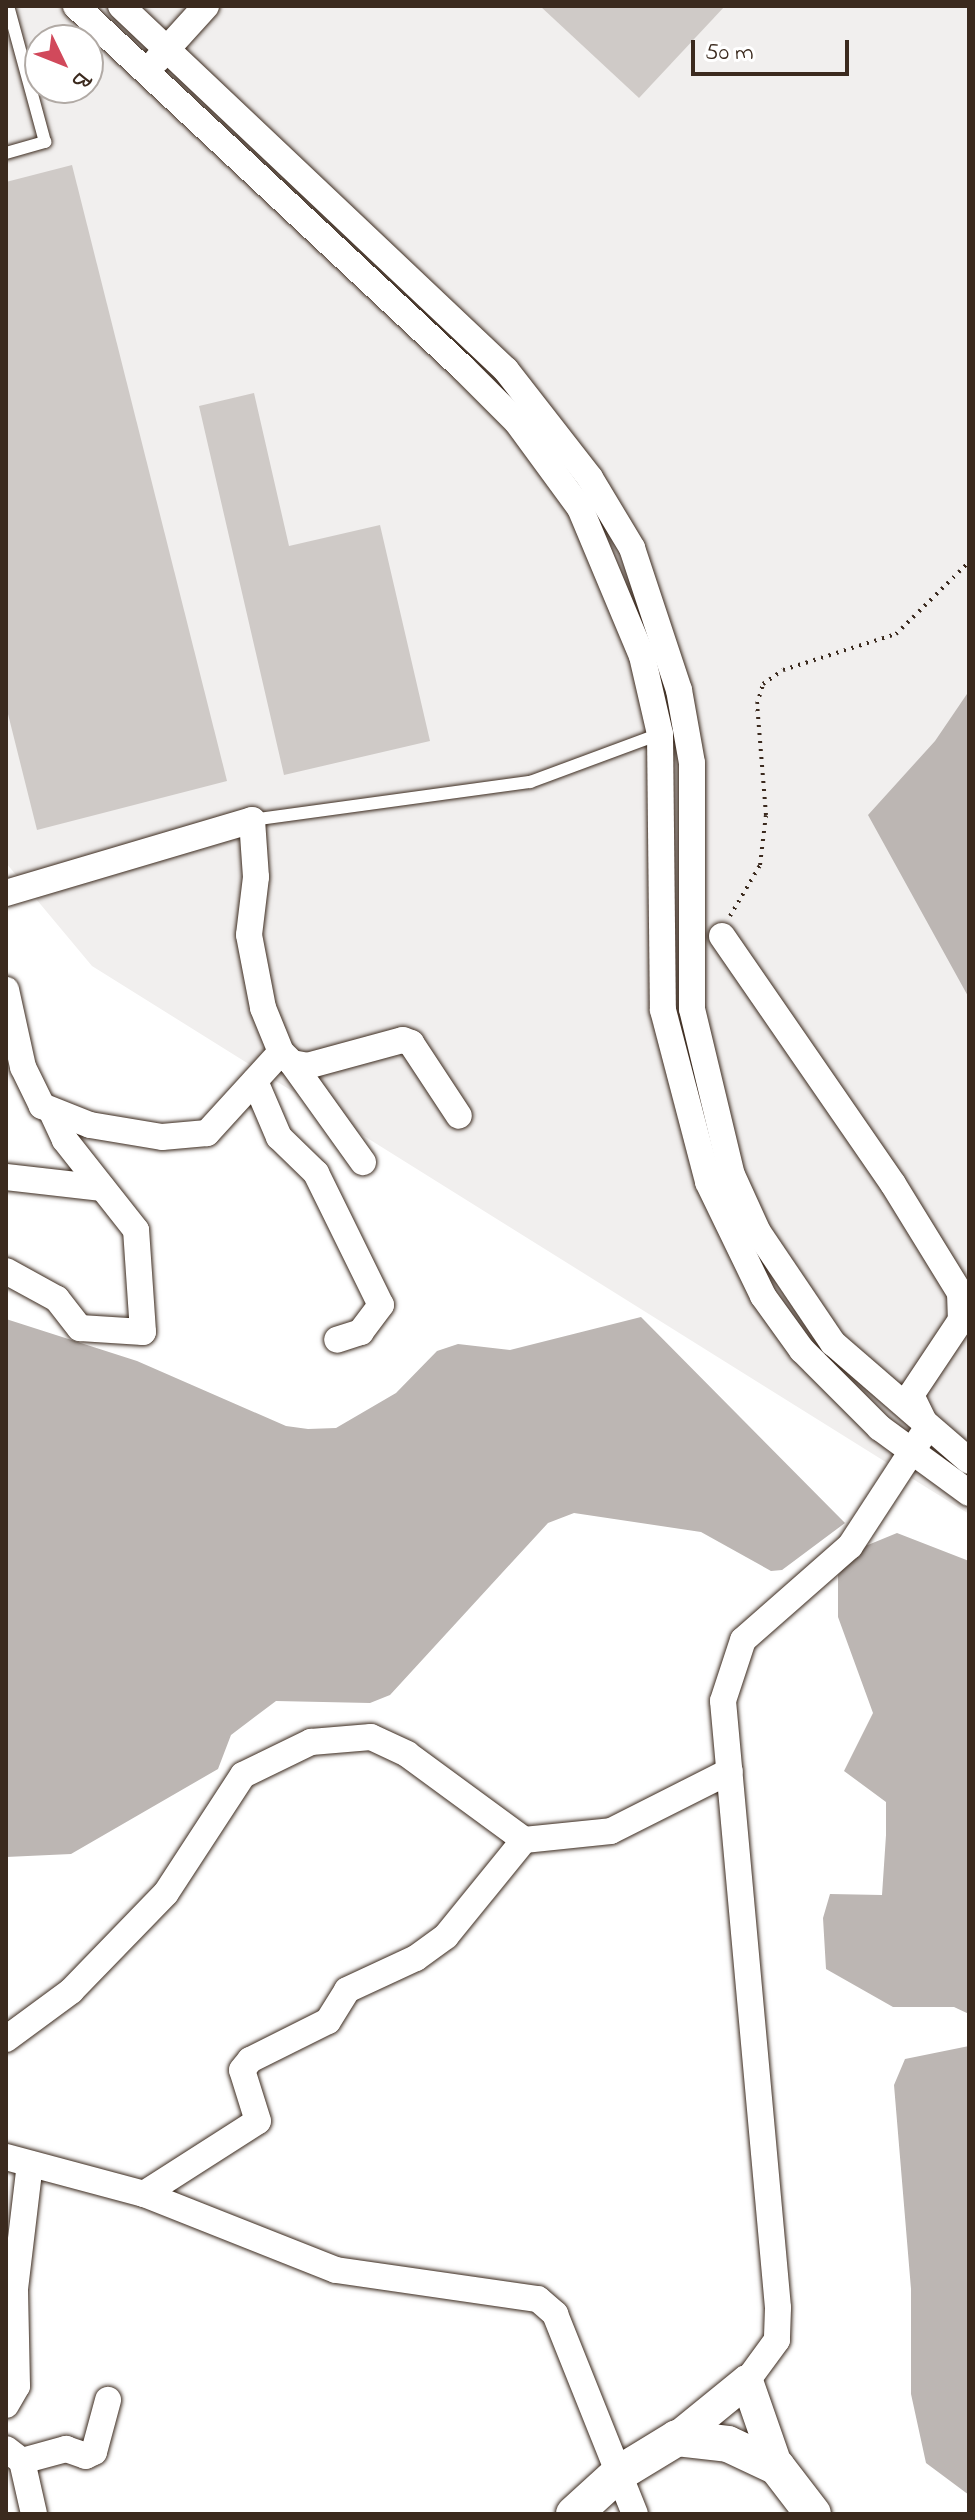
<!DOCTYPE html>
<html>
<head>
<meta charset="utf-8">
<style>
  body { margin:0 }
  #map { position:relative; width:975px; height:2520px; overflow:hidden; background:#fff; font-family:"Indie Flower",sans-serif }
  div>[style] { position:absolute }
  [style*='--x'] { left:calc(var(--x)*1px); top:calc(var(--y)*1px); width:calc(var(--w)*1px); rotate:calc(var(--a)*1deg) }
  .built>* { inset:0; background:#f1efee }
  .water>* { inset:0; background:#bcb6b3 }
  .building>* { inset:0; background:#cfcac7 }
  .path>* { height:4px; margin-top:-2px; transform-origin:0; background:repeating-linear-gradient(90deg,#3b2a1e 0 2px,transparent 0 8px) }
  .roads { filter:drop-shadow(0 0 2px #3b2a1e) drop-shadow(0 0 2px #3b2a1e) }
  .service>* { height:12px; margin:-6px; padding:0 6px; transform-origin:6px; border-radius:6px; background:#fff }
  .minor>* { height:26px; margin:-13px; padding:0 13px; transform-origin:13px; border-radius:13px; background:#fff }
  .tertiary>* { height:32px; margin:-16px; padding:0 16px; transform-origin:16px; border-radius:16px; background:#fff }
  .secondary>* { height:36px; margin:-18px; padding:0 18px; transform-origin:18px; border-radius:18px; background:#fff }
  span { translate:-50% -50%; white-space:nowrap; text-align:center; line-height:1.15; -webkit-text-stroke:6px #fff; paint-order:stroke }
  .frame { position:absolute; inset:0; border:8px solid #3b2a1e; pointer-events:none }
  .north { position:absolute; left:24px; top:24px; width:80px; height:80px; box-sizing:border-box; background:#fff; border:2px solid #b1aaa5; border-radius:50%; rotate:133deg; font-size:22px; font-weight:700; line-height:32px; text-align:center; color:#3b2a1e }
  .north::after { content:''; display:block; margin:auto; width:28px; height:36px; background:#d1495b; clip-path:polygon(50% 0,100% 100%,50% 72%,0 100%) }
  .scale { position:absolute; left:691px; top:40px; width:158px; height:36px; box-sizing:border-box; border:4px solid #3b2a1e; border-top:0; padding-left:10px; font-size:24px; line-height:28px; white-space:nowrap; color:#3b2a1e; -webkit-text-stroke:6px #fff; paint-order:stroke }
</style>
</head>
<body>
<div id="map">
  <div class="built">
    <i style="clip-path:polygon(evenodd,6px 6px,969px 6px,969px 1514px,92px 966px,6px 863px,6px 6px,40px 40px,88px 40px,88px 88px,40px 88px,40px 40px)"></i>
  </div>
  <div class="water">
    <i style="clip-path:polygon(969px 691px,969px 998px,868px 815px,935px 741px)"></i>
    <i style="clip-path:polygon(641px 1317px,845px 1523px,782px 1570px,771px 1571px,701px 1532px,574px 1513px,548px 1523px,390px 1695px,370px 1703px,276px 1701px,231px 1735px,218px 1769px,71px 1854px,6px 1857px,6px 1319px,137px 1361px,286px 1426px,308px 1429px,336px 1428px,396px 1393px,437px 1351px,458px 1344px,510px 1350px)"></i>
    <i style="clip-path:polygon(897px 1533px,969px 1561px,969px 2014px,954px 2007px,893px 2007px,826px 1969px,823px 1918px,830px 1894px,882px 1895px,886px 1835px,886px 1802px,844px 1771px,873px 1713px,838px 1617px,838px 1575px,863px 1547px)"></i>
    <i style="clip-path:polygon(969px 2046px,969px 2495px,926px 2463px,911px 2394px,911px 2289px,894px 2085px,905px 2059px)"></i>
  </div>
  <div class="building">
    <i style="clip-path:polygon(540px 6px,725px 6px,639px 98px)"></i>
    <i style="clip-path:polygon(72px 165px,227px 781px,37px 830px,6px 706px,6px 182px)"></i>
    <i style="clip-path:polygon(254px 393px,289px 546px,380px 525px,430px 741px,284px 775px,199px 406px)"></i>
  </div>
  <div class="path">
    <i style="--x:730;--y:916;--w:59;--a:-59.5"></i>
    <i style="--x:760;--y:865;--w:50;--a:-83.2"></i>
    <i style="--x:766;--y:815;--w:111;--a:-94.6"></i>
    <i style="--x:757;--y:704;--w:21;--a:-73"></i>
    <i style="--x:763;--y:684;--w:24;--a:-35"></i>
    <i style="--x:783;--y:670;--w:119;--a:-17.7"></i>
    <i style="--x:896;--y:634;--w:103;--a:-44.6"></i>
  </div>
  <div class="roads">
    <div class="service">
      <i style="--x:6;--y:153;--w:41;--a:-15.8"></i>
      <i style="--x:45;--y:142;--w:141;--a:-105.2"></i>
      <i style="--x:252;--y:820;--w:281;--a:-7.8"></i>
      <i style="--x:530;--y:782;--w:139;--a:-20.3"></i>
    </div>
    <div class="minor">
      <i style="--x:76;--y:6;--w:530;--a:43.09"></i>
      <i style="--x:463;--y:368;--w:76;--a:45"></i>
      <i style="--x:517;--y:422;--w:107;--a:53.8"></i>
      <i style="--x:580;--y:508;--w:160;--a:67.3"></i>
      <i style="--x:642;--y:656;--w:80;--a:77"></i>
      <i style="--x:660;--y:734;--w:276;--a:89.4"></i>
      <i style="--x:663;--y:1010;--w:178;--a:75.3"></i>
      <i style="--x:708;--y:1182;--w:127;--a:64.2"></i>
      <i style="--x:763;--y:1296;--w:67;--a:54.2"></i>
      <i style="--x:802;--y:1350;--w:110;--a:45"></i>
      <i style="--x:880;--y:1428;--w:110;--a:36.1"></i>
      <i style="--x:121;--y:6;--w:530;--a:43.39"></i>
      <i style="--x:506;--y:370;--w:137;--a:52.1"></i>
      <i style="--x:590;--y:478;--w:82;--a:59"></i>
      <i style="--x:632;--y:548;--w:150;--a:71.7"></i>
      <i style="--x:679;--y:690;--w:74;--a:79.9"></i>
      <i style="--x:692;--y:763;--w:246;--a:90"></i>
      <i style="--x:692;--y:1009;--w:171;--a:76.5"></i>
      <i style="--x:732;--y:1175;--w:63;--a:65.5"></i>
      <i style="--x:758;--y:1232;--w:134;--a:56"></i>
      <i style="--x:833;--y:1343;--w:180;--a:40.9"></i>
      <i style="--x:157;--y:60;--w:73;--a:-47.8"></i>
      <i style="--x:6;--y:893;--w:257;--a:-16.5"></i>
      <i style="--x:252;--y:820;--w:57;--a:86"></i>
      <i style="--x:256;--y:877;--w:58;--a:96.9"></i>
      <i style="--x:249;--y:935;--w:74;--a:79.1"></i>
      <i style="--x:263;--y:1008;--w:48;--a:67.8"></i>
      <i style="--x:281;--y:1052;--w:110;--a:132.4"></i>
      <i style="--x:207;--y:1133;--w:45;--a:174.9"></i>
      <i style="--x:162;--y:1137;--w:73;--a:-170.5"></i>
      <i style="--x:90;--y:1125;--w:52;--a:-158.4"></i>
      <i style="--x:42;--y:1106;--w:43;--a:-116"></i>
      <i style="--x:23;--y:1067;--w:79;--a:-102.4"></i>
      <i style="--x:722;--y:936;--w:301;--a:55.4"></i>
      <i style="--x:893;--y:1184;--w:128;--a:58.4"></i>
      <i style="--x:960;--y:1293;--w:27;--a:88"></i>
      <i style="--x:961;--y:1320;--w:90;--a:123.7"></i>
      <i style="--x:911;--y:1395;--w:37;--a:64"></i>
      <i style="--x:927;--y:1428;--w:141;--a:123.1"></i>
      <i style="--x:850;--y:1546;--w:142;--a:138.7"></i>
      <i style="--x:743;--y:1640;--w:64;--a:108.2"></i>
      <i style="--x:723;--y:1701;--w:609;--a:84.82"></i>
      <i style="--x:778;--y:2308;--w:32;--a:92"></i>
      <i style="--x:777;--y:2340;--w:51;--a:126.2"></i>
      <i style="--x:281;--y:1052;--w:16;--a:45"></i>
      <i style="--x:292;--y:1063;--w:15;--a:11"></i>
      <i style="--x:307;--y:1066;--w:99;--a:-15.2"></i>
      <i style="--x:403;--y:1040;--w:9;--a:21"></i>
      <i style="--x:411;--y:1043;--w:87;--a:56.7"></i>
      <i style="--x:292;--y:1063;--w:122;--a:54.4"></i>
      <i style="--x:255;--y:1081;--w:61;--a:66.8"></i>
      <i style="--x:279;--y:1137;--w:52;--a:44.2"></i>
      <i style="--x:316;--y:1173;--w:147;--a:63.8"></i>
      <i style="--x:381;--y:1305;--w:34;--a:127"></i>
      <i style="--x:361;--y:1332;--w:25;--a:162"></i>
      <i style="--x:6;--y:1177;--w:97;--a:6.5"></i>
      <i style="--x:6;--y:1271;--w:58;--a:28.8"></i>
      <i style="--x:57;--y:1299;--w:37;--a:52"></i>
      <i style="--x:80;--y:1328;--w:63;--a:3.6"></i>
      <i style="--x:143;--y:1332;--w:102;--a:-93.9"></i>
      <i style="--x:136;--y:1230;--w:115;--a:-128.3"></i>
      <i style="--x:65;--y:1140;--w:29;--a:-115"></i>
      <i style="--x:6;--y:2039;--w:81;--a:-36.4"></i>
      <i style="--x:71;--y:1991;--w:136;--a:-45.9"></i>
      <i style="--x:166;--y:1893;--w:141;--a:-56.9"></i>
      <i style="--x:243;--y:1775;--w:76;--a:-25.9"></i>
      <i style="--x:311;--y:1742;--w:60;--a:-4.8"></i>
      <i style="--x:371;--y:1737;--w:40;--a:25"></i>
      <i style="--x:407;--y:1754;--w:145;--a:36.3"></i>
      <i style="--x:524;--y:1840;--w:87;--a:-5.9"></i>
      <i style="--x:611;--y:1831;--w:133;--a:-26.8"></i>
      <i style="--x:6;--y:2157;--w:143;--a:15"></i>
      <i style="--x:144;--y:2194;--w:206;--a:21.6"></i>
      <i style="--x:336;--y:2270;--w:204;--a:8.2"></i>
      <i style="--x:538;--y:2299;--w:23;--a:41"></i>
      <i style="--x:555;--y:2314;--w:215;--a:68.2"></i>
      <i style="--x:144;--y:2194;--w:135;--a:-32.6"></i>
      <i style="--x:258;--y:2121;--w:53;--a:-107.4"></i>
      <i style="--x:242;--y:2070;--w:13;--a:-51"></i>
      <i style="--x:250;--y:2060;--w:87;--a:-26.6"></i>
      <i style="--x:328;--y:2021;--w:36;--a:-58"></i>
      <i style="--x:347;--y:1990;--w:76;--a:-24.9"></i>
      <i style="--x:416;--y:1958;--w:37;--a:-36"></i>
      <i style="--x:446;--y:1936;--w:124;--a:-50.9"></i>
      <i style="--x:6;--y:2405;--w:22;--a:-60"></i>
      <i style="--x:17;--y:2386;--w:97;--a:-91.2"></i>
      <i style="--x:15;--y:2289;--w:126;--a:-83.2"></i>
      <i style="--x:6;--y:2449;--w:20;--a:37"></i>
      <i style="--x:22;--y:2461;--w:54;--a:77.2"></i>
      <i style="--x:22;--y:2461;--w:46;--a:-15.3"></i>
      <i style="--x:66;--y:2449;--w:21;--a:19"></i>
      <i style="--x:86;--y:2456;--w:9;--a:-27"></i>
      <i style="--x:94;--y:2452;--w:54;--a:-74.9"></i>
    </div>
    <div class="tertiary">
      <i style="--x:677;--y:2438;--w:90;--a:-39.2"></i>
      <i style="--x:747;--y:2381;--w:91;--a:70.8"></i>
    </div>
    <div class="secondary">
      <i style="--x:574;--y:2514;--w:59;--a:-42.3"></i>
      <i style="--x:618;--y:2474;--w:69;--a:-31.4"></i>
      <i style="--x:677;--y:2438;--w:51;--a:6.7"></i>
      <i style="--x:728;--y:2444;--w:54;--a:25.1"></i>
      <i style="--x:777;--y:2467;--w:59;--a:52.5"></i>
    </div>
  </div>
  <div class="frame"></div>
  <div class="north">B</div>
  <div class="scale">50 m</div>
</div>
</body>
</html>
